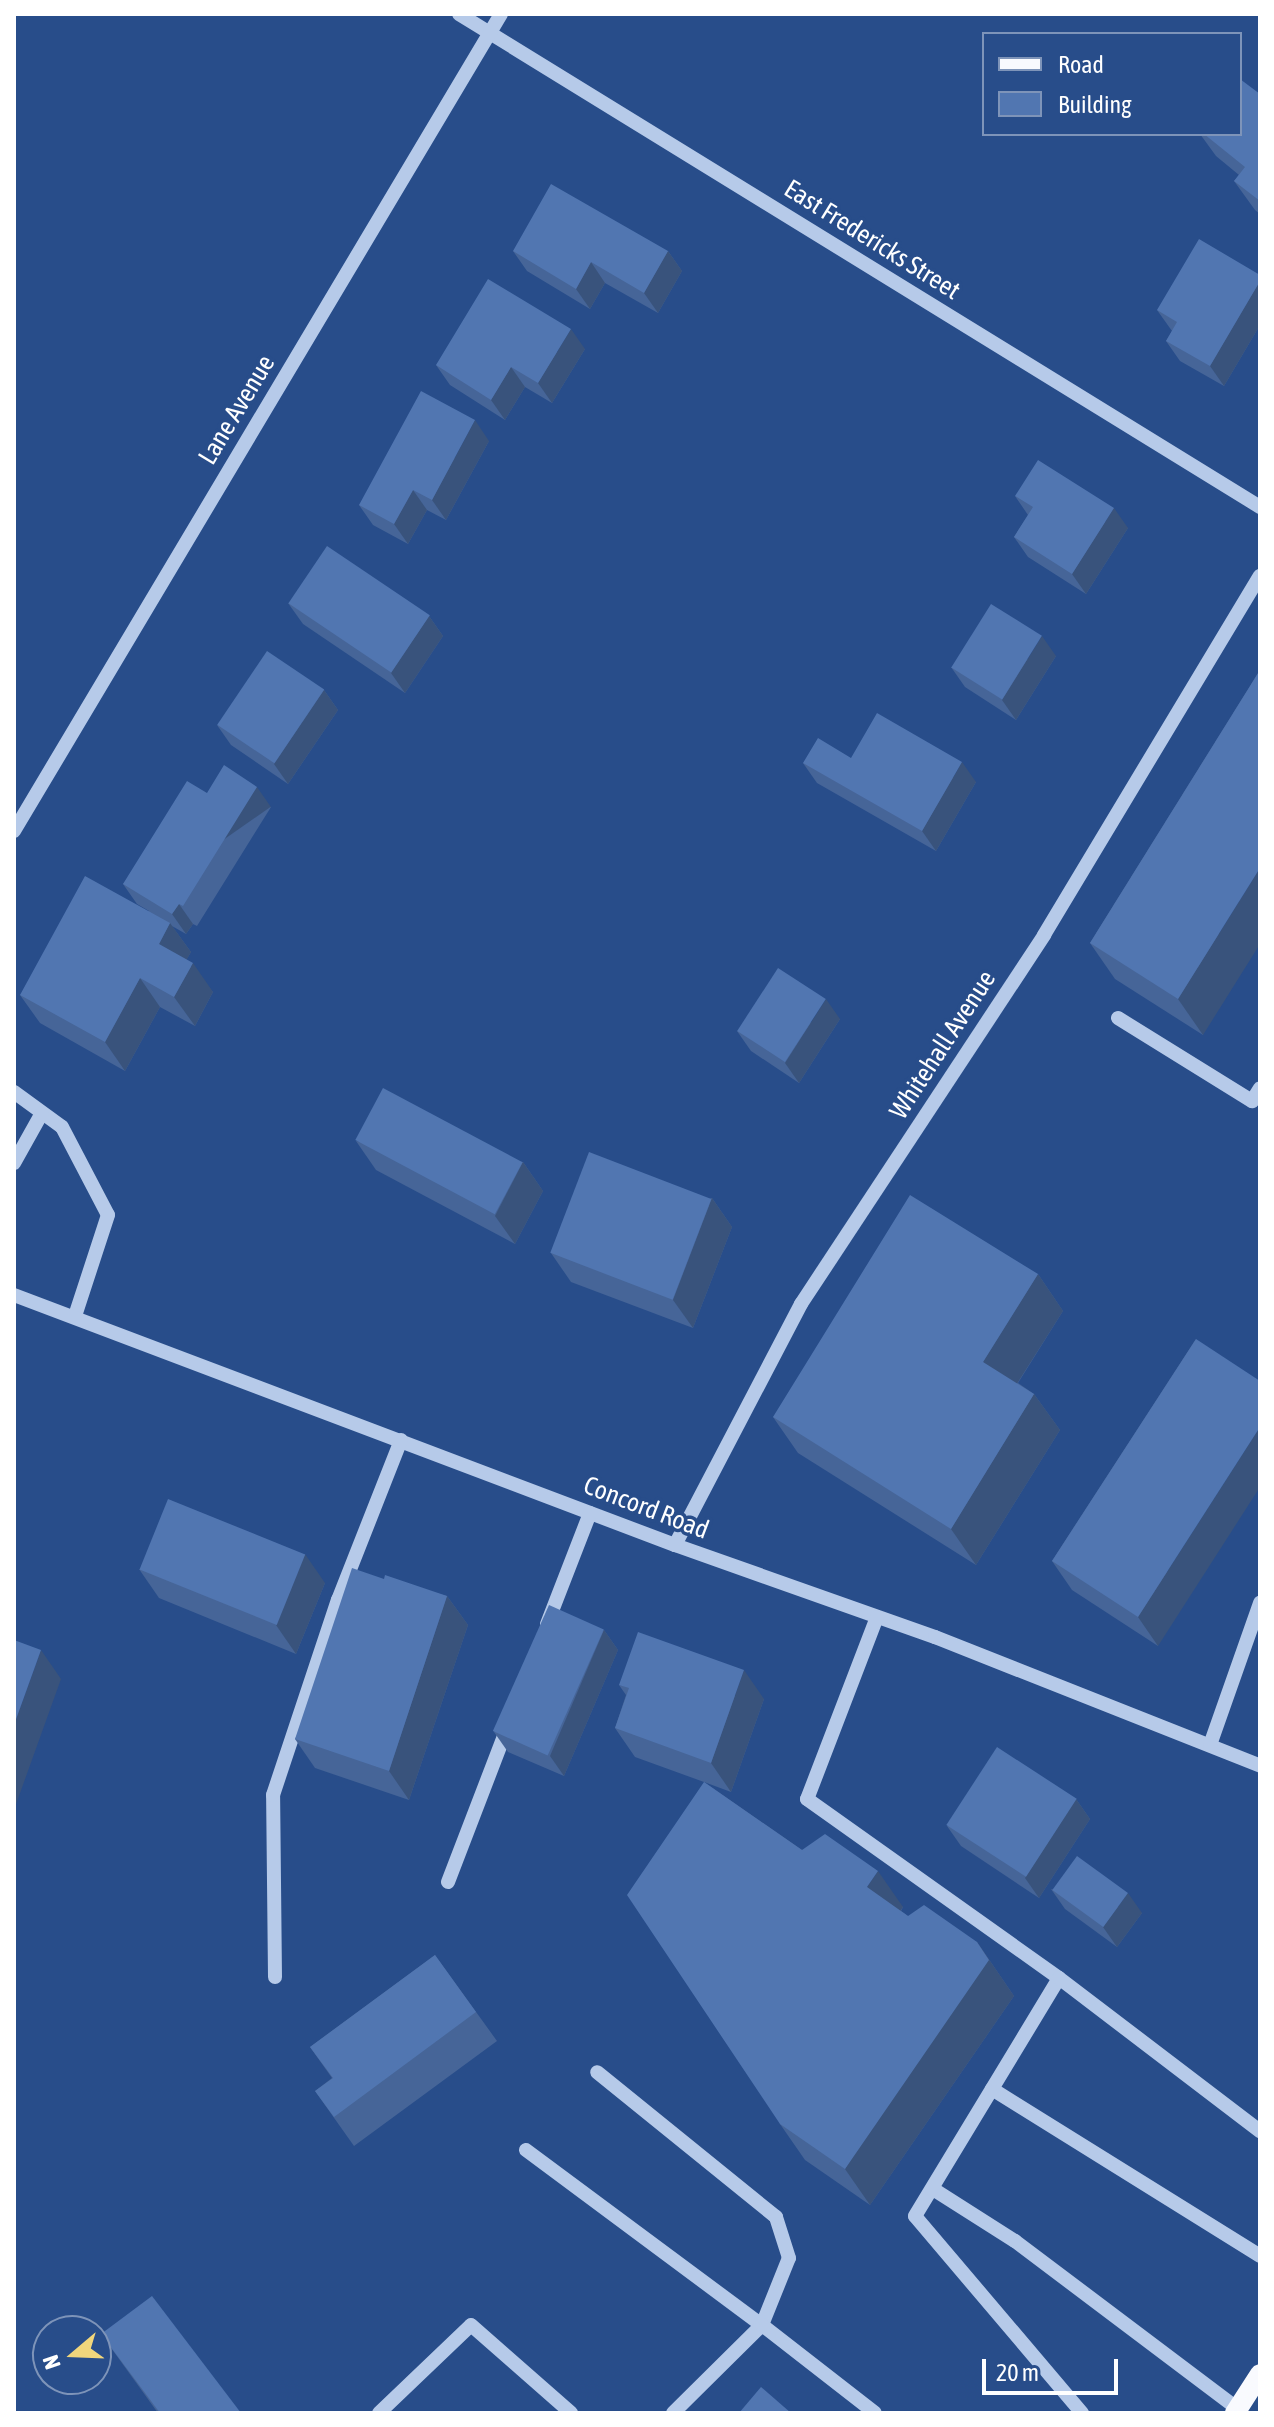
<!DOCTYPE html>
<html>
<head>
<meta charset="utf-8">
<style>
  body { margin:0 }
  #map { position:relative; width:1274px; height:2427px; overflow:hidden; background:#284d8a; font-family:"Asap Condensed",sans-serif }
  div>[style] { position:absolute }
  [style*='--x'] { left:calc(var(--x)*1px); top:calc(var(--y)*1px); width:calc(var(--w)*1px); rotate:calc(var(--a)*1deg) }
  .minor>* { height:14px; margin:-7px; padding:0 7px; transform-origin:7px; border-radius:7px; background:#b6cae9 }
  .major>* { height:20px; margin:-10px; padding:0 10px; transform-origin:10px; border-radius:10px; background:#f9fafe }
  .wall>* { inset:0; background:#466598 }
  .shaded-wall>* { inset:0; background:#39537c; transform-origin:0 0 }
  .building>* { inset:0; background:#5176b1; transform-origin:0 0 }
  span { translate:-50% -50%; white-space:nowrap; text-align:center; line-height:1.15; -webkit-text-stroke:7px #284d8a; paint-order:stroke }
  .street-label { font-size:26px; color:#fff }
  .frame { position:absolute; inset:0; border:16px solid #fff; pointer-events:none }
  .legend { position:absolute; left:982px; top:32px; width:260px; height:104px; box-sizing:border-box; background:#284d8a; border:2px solid #7e94b9; margin:0; padding:10px 14px; list-style:none; font-size:24px; color:#fff }
  .legend li { display:flex; align-items:center; gap:16px; height:40px }
  .legend b { width:40px; border:2px solid #7e94b9 }
  .north { position:absolute; left:32px; top:2315px; width:80px; height:80px; box-sizing:border-box; background:#284d8a; border:2px solid #7e94b9; border-radius:50%; rotate:251deg; font-size:22px; font-weight:700; line-height:32px; text-align:center; color:#fff }
  .north::after { content:''; display:block; margin:auto; width:28px; height:36px; background:#f1d67c; clip-path:polygon(50% 0,100% 100%,50% 72%,0 100%) }
  .scale { position:absolute; left:982px; top:2359px; width:136px; height:36px; box-sizing:border-box; border:4px solid #fff; border-top:0; padding-left:10px; font-size:24px; line-height:28px; white-space:nowrap; color:#fff; -webkit-text-stroke:6px #284d8a; paint-order:stroke }
</style>
</head>
<body>
<div id="map">
  <div class="minor">
    <i style="--x:459;--y:14;--w:941;--a:31.61"></i>
    <i style="--x:14;--y:831;--w:951;--a:-59.2"></i>
    <i style="--x:1118;--y:1018;--w:158;--a:31.8"></i>
    <i style="--x:1252;--y:1101;--w:15;--a:-58"></i>
    <i style="--x:14;--y:1092;--w:59;--a:36.1"></i>
    <i style="--x:62;--y:1127;--w:99;--a:62.4"></i>
    <i style="--x:108;--y:1215;--w:106;--a:108.1"></i>
    <i style="--x:14;--y:1163;--w:57;--a:-60.8"></i>
    <i style="--x:14;--y:1295;--w:707;--a:20.72"></i>
    <i style="--x:675;--y:1545;--w:276;--a:19.5"></i>
    <i style="--x:935;--y:1637;--w:350;--a:21.6"></i>
    <i style="--x:675;--y:1545;--w:272;--a:-62.4"></i>
    <i style="--x:801;--y:1304;--w:442;--a:-56.6"></i>
    <i style="--x:1044;--y:935;--w:419;--a:-59"></i>
    <i style="--x:877;--y:1617;--w:195;--a:111"></i>
    <i style="--x:807;--y:1799;--w:309;--a:35.4"></i>
    <i style="--x:547;--y:1624;--w:119;--a:-68.8"></i>
    <i style="--x:1210;--y:1745;--w:151;--a:-70.6"></i>
    <i style="--x:448;--y:1882;--w:167;--a:-69"></i>
    <i style="--x:275;--y:1977;--w:182;--a:-90.6"></i>
    <i style="--x:273;--y:1795;--w:206;--a:-71.6"></i>
    <i style="--x:338;--y:1600;--w:172;--a:-68.5"></i>
    <i style="--x:992;--y:2089;--w:316;--a:31.9"></i>
    <i style="--x:526;--y:2150;--w:294;--a:36.6"></i>
    <i style="--x:762;--y:2325;--w:72;--a:-68.1"></i>
    <i style="--x:789;--y:2258;--w:43;--a:-107.6"></i>
    <i style="--x:776;--y:2217;--w:230;--a:-141"></i>
    <i style="--x:933;--y:2189;--w:97;--a:32.4"></i>
    <i style="--x:1015;--y:2241;--w:279;--a:37"></i>
    <i style="--x:379;--y:2413;--w:127;--a:-43.7"></i>
    <i style="--x:471;--y:2325;--w:133;--a:41.3"></i>
    <i style="--x:673;--y:2413;--w:125;--a:-44.7"></i>
    <i style="--x:762;--y:2325;--w:143;--a:37.9"></i>
    <i style="--x:1082;--y:2413;--w:258;--a:-130.3"></i>
    <i style="--x:915;--y:2216;--w:278;--a:-58.8"></i>
    <i style="--x:1059;--y:1978;--w:253;--a:37.3"></i>
  </div>
  <div class="major">
    <i style="--x:1235;--y:2413;--w:46;--a:-57.3"></i>
  </div>
  <div class="wall">
    <i style="clip-path:polygon(1260px 94px,1260px 214px,1255px 210px,1234px 181px,1239px 175px,1216px 156px,1200px 134px,1240px 134px)"></i>
    <i style="clip-path:polygon(513px 251px,668px 251px,682px 271px,658px 313px,605px 283px,590px 309px,527px 271px)"></i>
    <i style="clip-path:polygon(1260px 275px,1260px 325px,1224px 386px,1180px 361px,1166px 341px,1172px 331px,1157px 310px)"></i>
    <i style="clip-path:polygon(585px 349px,552px 403px,525px 387px,505px 420px,450px 385px,436px 365px)"></i>
    <i style="clip-path:polygon(489px 441px,446px 520px,427px 510px,408px 544px,373px 525px,359px 505px)"></i>
    <i style="clip-path:polygon(1015px 496px,1128px 528px,1086px 594px,1028px 557px,1014px 537px,1028px 515px)"></i>
    <i style="clip-path:polygon(288px 603px,429px 616px,443px 636px,405px 693px,303px 624px)"></i>
    <i style="clip-path:polygon(1056px 656px,1016px 720px,965px 687px,951px 667px)"></i>
    <i style="clip-path:polygon(1260px 670px,1203px 1035px,1115px 979px,1090px 943px)"></i>
    <i style="clip-path:polygon(324px 690px,338px 710px,288px 784px,231px 745px,217px 725px)"></i>
    <i style="clip-path:polygon(851px 758px,976px 782px,936px 851px,817px 783px,803px 763px)"></i>
    <i style="clip-path:polygon(207px 793px,271px 807px,197px 926px,193px 924px,186px 934px,172px 926px,191px 952px,186px 960px,213px 992px,195px 1026px,160px 1007px,125px 1071px,40px 1023px,20px 995px,149px 911px,137px 904px,123px 884px)"></i>
    <i style="clip-path:polygon(840px 1019px,799px 1083px,751px 1051px,737px 1031px)"></i>
    <i style="clip-path:polygon(356px 1141px,523px 1162px,543px 1191px,515px 1244px,376px 1170px)"></i>
    <i style="clip-path:polygon(712px 1198px,732px 1227px,693px 1328px,571px 1282px,551px 1253px)"></i>
    <i style="clip-path:polygon(1038px 1274px,1063px 1311px,1018px 1383px,1034px 1394px,1060px 1430px,976px 1565px,798px 1453px,773px 1417px)"></i>
    <i style="clip-path:polygon(1196px 1339px,1158px 1646px,1072px 1590px,1052px 1561px)"></i>
    <i style="clip-path:polygon(139px 1569px,325px 1583px,296px 1654px,159px 1598px)"></i>
    <i style="clip-path:polygon(384px 1579px,447px 1596px,468px 1625px,409px 1800px,315px 1768px,295px 1739px)"></i>
    <i style="clip-path:polygon(604px 1630px,618px 1650px,564px 1776px,508px 1752px,494px 1732px)"></i>
    <i style="clip-path:polygon(619px 1685px,764px 1699px,731px 1792px,704px 1782px,802px 1850px,903px 1907px,901px 1911px,908px 1916px,977px 1942px,1014px 1996px,870px 2205px,805px 2160px,780px 2124px,704px 1782px,635px 1757px,615px 1728px,626px 1695px)"></i>
    <i style="clip-path:polygon(1076px 1799px,1090px 1819px,1039px 1898px,961px 1846px,947px 1826px)"></i>
    <i style="clip-path:polygon(1051px 1889px,1142px 1913px,1117px 1947px,1065px 1909px)"></i>
    <i style="clip-path:polygon(435px 1955px,497px 2041px,354px 2146px,315px 2091px,332px 2078px,310px 2047px)"></i>
    <i style="clip-path:polygon(101px 2334px,241px 2413px,158px 2413px)"></i>
  </div>
  <div class="shaded-wall">
    <i style="clip-path:polygon(668px 251px,682px 271px,658px 313px,644px 293px)"></i>
    <i style="clip-path:polygon(591px 262px,605px 283px,590px 309px,576px 289px)"></i>
    <i style="clip-path:polygon(1260px 281px,1260px 325px,1224px 386px,1210px 366px)"></i>
    <i style="clip-path:polygon(571px 329px,585px 349px,552px 403px,538px 383px)"></i>
    <i style="clip-path:polygon(511px 367px,525px 387px,505px 420px,491px 400px)"></i>
    <i style="clip-path:polygon(475px 420px,489px 441px,446px 520px,432px 500px)"></i>
    <i style="clip-path:polygon(413px 490px,427px 510px,408px 544px,394px 524px)"></i>
    <i style="clip-path:polygon(1114px 508px,1128px 528px,1086px 594px,1072px 574px)"></i>
    <i style="clip-path:polygon(429px 616px,443px 636px,405px 693px,391px 673px)"></i>
    <i style="clip-path:polygon(1042px 636px,1056px 656px,1016px 720px,1002px 700px)"></i>
    <i style="clip-path:polygon(324px 690px,338px 710px,288px 784px,274px 764px)"></i>
    <i style="clip-path:polygon(962px 762px,976px 782px,936px 851px,922px 831px)"></i>
    <i style="left:257px;top:787px;width:24px;height:140px;rotate:55deg"></i>
    <i style="clip-path:polygon(1260px 868px,1260px 944px,1203px 1035px,1178px 999px)"></i>
    <i style="clip-path:polygon(179px 904px,193px 924px,186px 934px,172px 914px)"></i>
    <i style="clip-path:polygon(170px 923px,191px 952px,179px 973px,159px 944px)"></i>
    <i style="clip-path:polygon(193px 963px,213px 992px,195px 1026px,174px 997px)"></i>
    <i style="clip-path:polygon(140px 978px,160px 1007px,125px 1071px,105px 1042px)"></i>
    <i style="clip-path:polygon(826px 999px,840px 1019px,799px 1083px,785px 1063px)"></i>
    <i style="clip-path:polygon(523px 1162px,543px 1191px,515px 1244px,495px 1216px)"></i>
    <i style="clip-path:polygon(712px 1198px,732px 1227px,693px 1328px,673px 1300px)"></i>
    <i style="clip-path:polygon(1038px 1274px,1063px 1311px,1008px 1398px,983px 1362px)"></i>
    <i style="clip-path:polygon(1034px 1394px,1060px 1430px,976px 1565px,951px 1529px)"></i>
    <i style="clip-path:polygon(1260px 1427px,1260px 1487px,1158px 1646px,1138px 1617px)"></i>
    <i style="clip-path:polygon(305px 1554px,325px 1583px,296px 1654px,276px 1625px)"></i>
    <i style="clip-path:polygon(447px 1596px,468px 1625px,409px 1800px,389px 1771px)"></i>
    <i style="clip-path:polygon(604px 1630px,618px 1650px,564px 1776px,550px 1756px)"></i>
    <i style="clip-path:polygon(41px 1650px,61px 1679px,15px 1807px,14px 1725px)"></i>
    <i style="clip-path:polygon(744px 1670px,764px 1699px,731px 1792px,711px 1763px)"></i>
    <i style="clip-path:polygon(1076px 1799px,1090px 1819px,1039px 1898px,1025px 1878px)"></i>
    <i style="clip-path:polygon(878px 1871px,903px 1907px,892px 1923px,867px 1887px)"></i>
    <i style="clip-path:polygon(1128px 1893px,1142px 1913px,1117px 1947px,1103px 1927px)"></i>
    <i style="clip-path:polygon(977px 1942px,1014px 1996px,870px 2205px,845px 2169px)"></i>
  </div>
  <div class="building">
    <i style="clip-path:polygon(1240px 79px,1260px 94px,1260px 201px,1234px 181px,1245px 167px,1204px 134px,1240px 134px)"></i>
    <i style="clip-path:polygon(551px 184px,668px 251px,644px 293px,591px 262px,576px 289px,513px 251px)"></i>
    <i style="clip-path:polygon(1199px 239px,1260px 275px,1260px 281px,1210px 366px,1166px 341px,1177px 322px,1157px 310px)"></i>
    <i style="clip-path:polygon(488px 279px,571px 329px,538px 383px,511px 367px,491px 400px,436px 365px)"></i>
    <i style="clip-path:polygon(421px 391px,475px 420px,432px 500px,413px 490px,394px 524px,359px 505px)"></i>
    <i style="clip-path:polygon(1038px 460px,1114px 508px,1072px 574px,1014px 537px,1033px 507px,1015px 496px)"></i>
    <i style="left:327px;top:546px;width:124px;height:69px;rotate:34deg"></i>
    <i style="left:991px;top:604px;width:60px;height:75px;rotate:32deg"></i>
    <i style="left:267px;top:651px;width:69px;height:89px;rotate:34deg"></i>
    <i style="clip-path:polygon(1260px 670px,1260px 868px,1178px 999px,1090px 943px)"></i>
    <i style="clip-path:polygon(877px 713px,962px 762px,922px 831px,803px 763px,818px 738px,851px 758px)"></i>
    <i style="clip-path:polygon(224px 765px,257px 787px,183px 906px,179px 904px,172px 914px,123px 884px,187px 781px,207px 793px)"></i>
    <i style="clip-path:polygon(85px 876px,170px 923px,159px 944px,193px 963px,174px 997px,140px 978px,105px 1042px,20px 995px)"></i>
    <i style="left:778px;top:968px;width:57px;height:75px;rotate:33deg"></i>
    <i style="left:383px;top:1088px;width:158px;height:59px;rotate:28deg"></i>
    <i style="left:589px;top:1152px;width:131px;height:108px;rotate:21deg"></i>
    <i style="clip-path:polygon(910px 1195px,1038px 1274px,983px 1362px,1034px 1394px,951px 1529px,773px 1417px)"></i>
    <i style="clip-path:polygon(1196px 1339px,1260px 1381px,1260px 1427px,1138px 1617px,1052px 1561px)"></i>
    <i style="left:168px;top:1499px;width:148px;height:76px;rotate:22deg"></i>
    <i style="clip-path:polygon(352px 1568px,384px 1579px,385px 1575px,447px 1596px,389px 1771px,295px 1739px)"></i>
    <i style="left:549px;top:1605px;width:60px;height:138px;rotate:24deg"></i>
    <i style="clip-path:polygon(638px 1632px,744px 1670px,711px 1763px,615px 1728px,629px 1688px,619px 1685px)"></i>
    <i style="clip-path:polygon(14px 1640px,41px 1650px,14px 1725px)"></i>
    <i style="left:997px;top:1747px;width:95px;height:93px;rotate:33deg"></i>
    <i style="clip-path:polygon(704px 1782px,802px 1850px,825px 1834px,878px 1871px,867px 1887px,908px 1916px,924px 1905px,977px 1942px,989px 1960px,845px 2169px,780px 2124px,627px 1895px)"></i>
    <i style="left:1077px;top:1856px;width:63px;height:42px;rotate:36deg"></i>
    <i style="clip-path:polygon(435px 1955px,476px 2012px,334px 2117px,315px 2091px,333px 2078px,310px 2047px)"></i>
    <i style="clip-path:polygon(152px 2296px,241px 2413px,160px 2413px,101px 2334px)"></i>
    <i style="clip-path:polygon(761px 2387px,791px 2413px,739px 2413px)"></i>
  </div>
  <div class="street-label">
    <span style="left:872px;top:240px;rotate:32deg">East Fredericks Street</span>
    <span style="left:237px;top:410px;rotate:-59deg">Lane Avenue</span>
    <span style="left:943px;top:1045px;rotate:-57deg">Whitehall Avenue</span>
    <span style="left:646px;top:1508px;rotate:21deg">Concord Road</span>
  </div>
  <div class="frame"></div>
  <ul class="legend">
  <li><b style="height:10px;background:#f9fafe"></b>Road</li>
  <li><b style="height:22px;background:#5176b1"></b>Building</li>
  </ul>
  <div class="north">N</div>
  <div class="scale">20 m</div>
</div>
</body>
</html>
